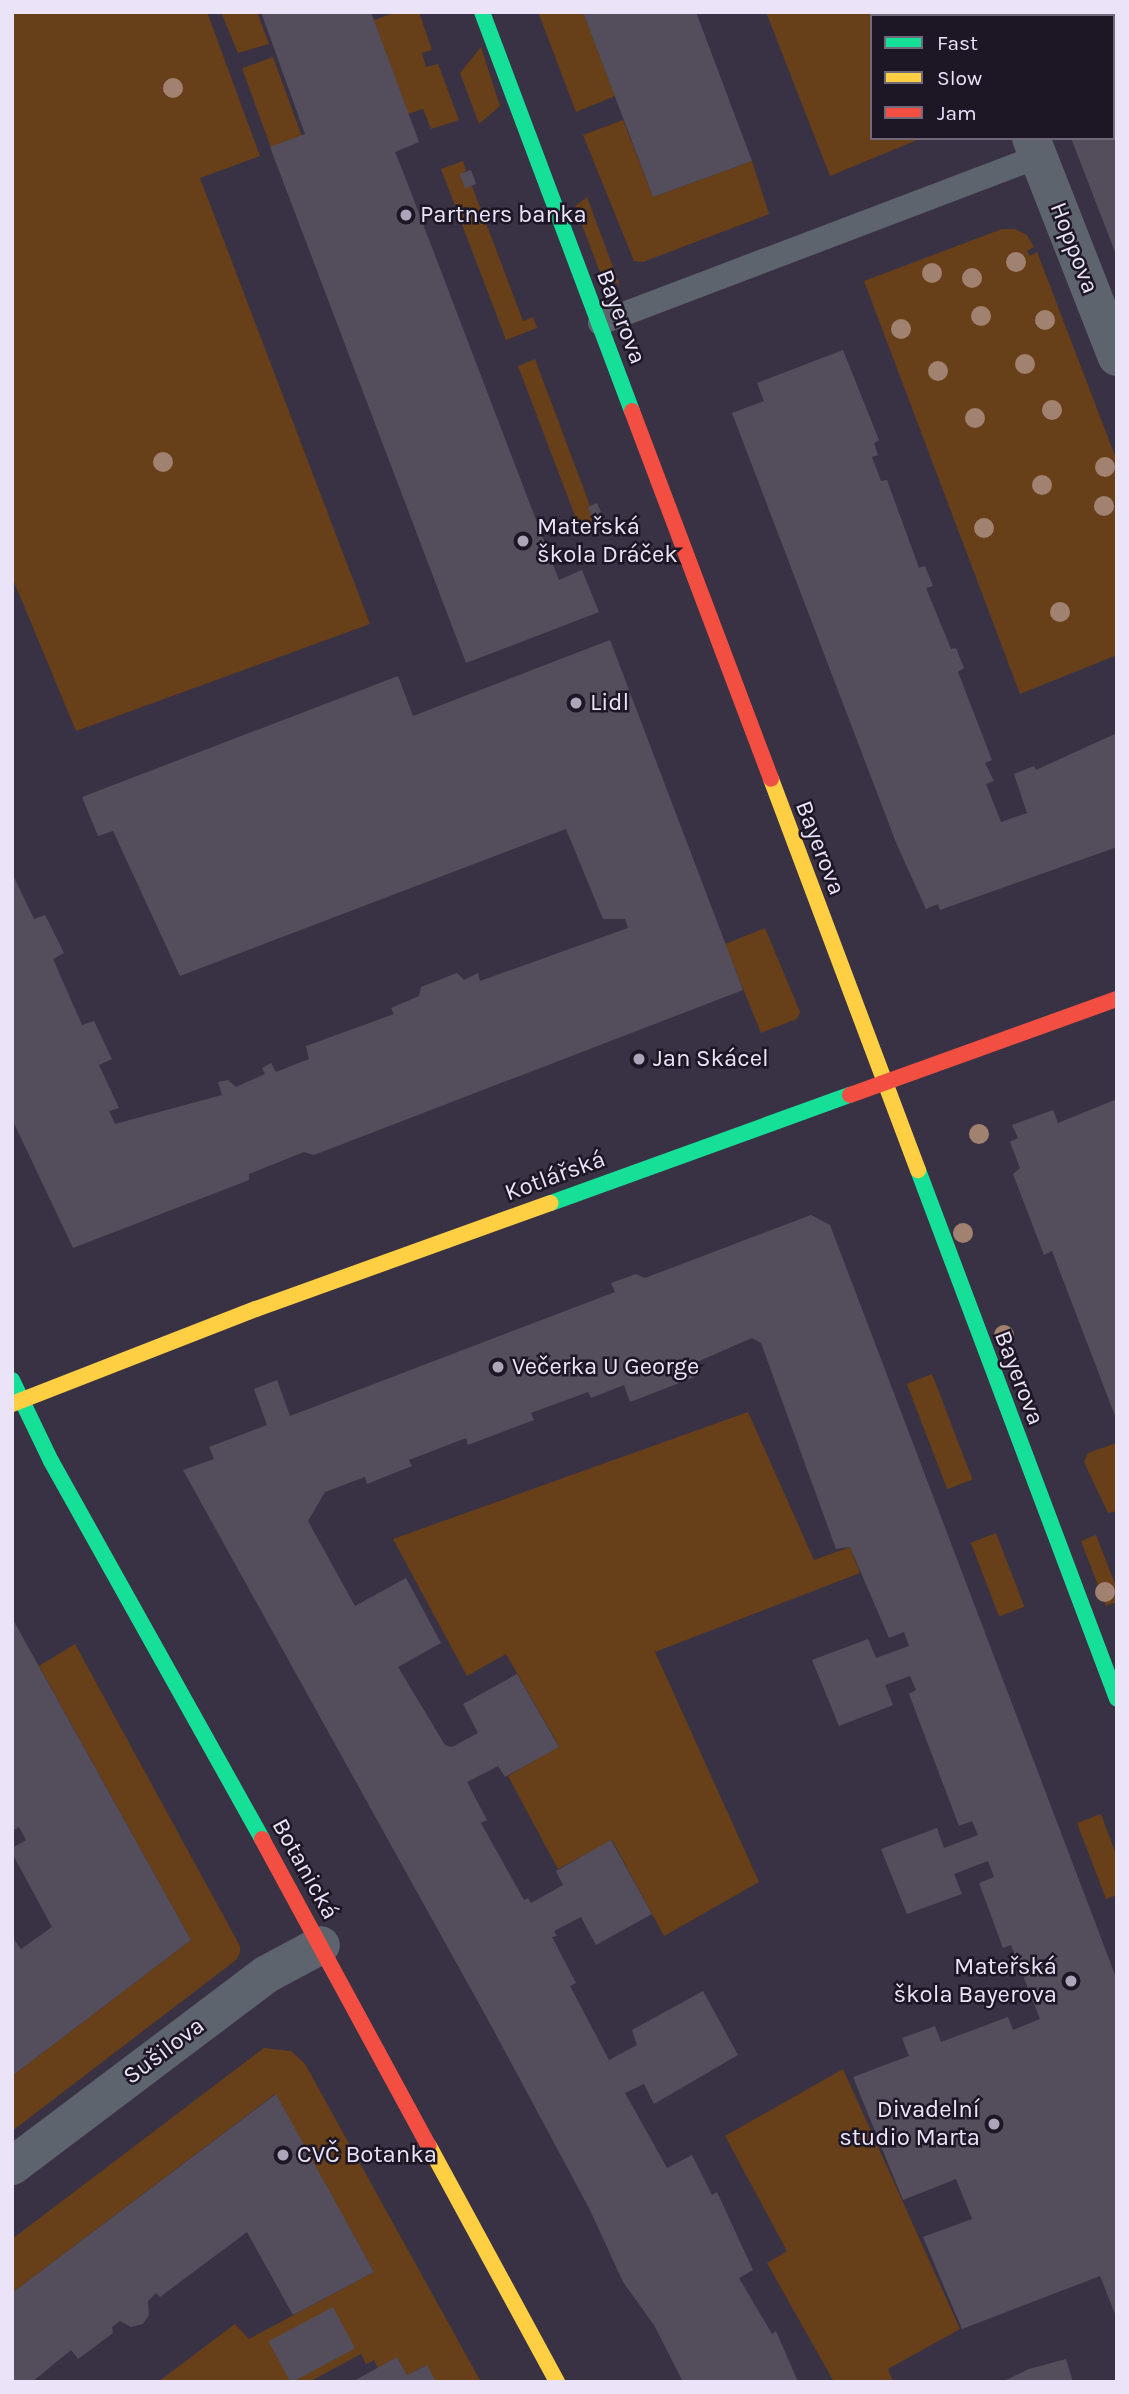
<!DOCTYPE html>
<html>
<head>
<meta charset="utf-8">
<style>
  body { margin:0 }
  #map { position:relative; width:1129px; height:2394px; overflow:hidden; background:#393244; font-family:Karla,sans-serif }
  div>[style] { position:absolute }
  [style*='--x'] { left:calc(var(--x)*1px); top:calc(var(--y)*1px); width:calc(var(--w)*1px); rotate:calc(var(--a)*1deg) }
  .green>* { inset:0; background:#673f18; transform-origin:0 0 }
  .building>* { inset:0; background:#544e5c; transform-origin:0 0 }
  .lane>* { height:24px; margin:-12px; padding:0 12px; transform-origin:12px; border-radius:12px; background:#5d646e }
  .street>* { height:38px; margin:-19px; padding:0 19px; transform-origin:19px; border-radius:19px; background:#5d646e }
  .fast>* { height:16px; margin:-8px; padding:0 8px; transform-origin:8px; border-radius:8px; background:#16e098 }
  .slow>* { height:16px; margin:-8px; padding:0 8px; transform-origin:8px; border-radius:8px; background:#ffcf43 }
  .jam>* { height:16px; margin:-8px; padding:0 8px; transform-origin:8px; border-radius:8px; background:#f24e42 }
  .trees>* { width:20px; height:20px; margin:-10px; border-radius:50%; background:#a18170 }
  .dots>* { width:19px; height:19px; translate:-50% -50%; box-sizing:border-box; border:4px solid #1d1725; border-radius:50% }
  span { translate:-50% -50%; white-space:nowrap; text-align:center; line-height:1.15; -webkit-text-stroke:5px #1d1725; paint-order:stroke }
  .poi-label { font-size:24px; color:#ebe4f9 }
  .left { translate:0 -50%; text-align:left }
  .right { translate:-100% -50%; text-align:right }
  .street-label { font-size:24px; color:#ebe4f9 }
  .frame { position:absolute; inset:0; border:14px solid #ebe4f9; pointer-events:none }
  .legend { position:absolute; left:870px; top:14px; width:245px; height:126px; box-sizing:border-box; background:#1d1725; border:2px solid #6f697a; margin:0; padding:9px 12px; list-style:none; font-size:21px; color:#ebe4f9 }
  .legend li { display:flex; align-items:center; gap:14px; height:35px }
  .legend b { width:35px; border:2px solid #6f697a }
</style>
</head>
<body>
<div id="map">
  <div class="green">
    <i style="clip-path:polygon(12px 12px,207px 12px,260px 156px,200px 178px,370px 624px,76px 731px,12px 577px)"></i>
    <i style="clip-path:polygon(221px 12px,257px 12px,269px 44px,238px 53px)"></i>
    <i style="clip-path:polygon(396px 12px,419px 12px,432px 50px,422px 53px,426px 67px,438px 64px,459px 120px,431px 129px,423px 109px,408px 114px,374px 20px)"></i>
    <i style="clip-path:polygon(538px 12px,583px 12px,615px 96px,576px 112px)"></i>
    <i style="clip-path:polygon(766px 12px,948px 12px,949px 16px,872px 16px,872px 138px,922px 138px,830px 176px)"></i>
    <i style="clip-path:polygon(481px 47px,500px 106px,479px 124px,460px 73px)"></i>
    <i style="left:273px;top:57px;width:84px;height:33px;rotate:70deg"></i>
    <i style="clip-path:polygon(623px 120px,653px 197px,752px 161px,769px 214px,643px 262px,634px 261px,583px 135px)"></i>
    <i style="clip-path:polygon(463px 161px,466px 171px,461px 174px,466px 187px,472px 186px,523px 321px,533px 317px,537px 328px,506px 340px,441px 169px)"></i>
    <i style="clip-path:polygon(587px 197px,620px 286px,599px 270px,575px 206px)"></i>
    <i style="clip-path:polygon(1002px 229px,1015px 229px,1027px 235px,1034px 247px,1027px 251px,1030px 256px,1037px 252px,1042px 265px,1117px 461px,1117px 655px,1020px 694px,864px 281px)"></i>
    <i style="clip-path:polygon(535px 359px,589px 503px,593px 525px,580px 529px,518px 366px)"></i>
    <i style="clip-path:polygon(765px 928px,800px 1012px,797px 1019px,761px 1033px,725px 944px)"></i>
    <i style="left:932px;top:1374px;width:113px;height:27px;rotate:69deg"></i>
    <i style="clip-path:polygon(748px 1412px,814px 1560px,850px 1547px,860px 1573px,655px 1652px,759px 1882px,664px 1936px,612px 1840px,558px 1869px,508px 1776px,559px 1746px,506px 1654px,467px 1676px,393px 1539px)"></i>
    <i style="clip-path:polygon(1116px 1443px,1117px 1511px,1108px 1513px,1084px 1462px,1088px 1453px)"></i>
    <i style="left:996px;top:1533px;width:79px;height:27px;rotate:69deg"></i>
    <i style="clip-path:polygon(1096px 1535px,1117px 1589px,1117px 1602px,1106px 1606px,1081px 1541px)"></i>
    <i style="clip-path:polygon(75px 1644px,240px 1946px,240px 1953px,236px 1960px,12px 2131px,12px 2076px,191px 1940px,39px 1666px)"></i>
    <i style="clip-path:polygon(1101px 1814px,1117px 1857px,1117px 1895px,1106px 1899px,1077px 1823px)"></i>
    <i style="clip-path:polygon(264px 2048px,291px 2051px,305px 2064px,481px 2382px,436px 2382px,426px 2365px,407px 2375px,397px 2357px,378px 2368px,374px 2360px,366px 2364px,361px 2354px,309px 2382px,158px 2382px,235px 2324px,249px 2339px,374px 2272px,275px 2094px,12px 2293px,12px 2239px)"></i>
    <i style="clip-path:polygon(843px 2069px,960px 2329px,888px 2369px,893px 2382px,834px 2382px,767px 2263px,787px 2251px,725px 2136px)"></i>
  </div>
  <div class="building">
    <i style="clip-path:polygon(261px 12px,371px 12px,419px 142px,395px 152px,402px 169px,559px 580px,582px 570px,599px 612px,466px 663px,270px 147px,305px 134px)"></i>
    <i style="clip-path:polygon(583px 12px,696px 12px,752px 161px,653px 197px)"></i>
    <i style="clip-path:polygon(1024px 12px,1117px 12px,1117px 257px,1071px 138px,1113px 138px,1113px 16px)"></i>
    <i style="left:471px;top:170px;width:15px;height:12px;rotate:70deg"></i>
    <i style="clip-path:polygon(843px 350px,879px 440px,874px 443px,878px 455px,872px 457px,881px 481px,887px 480px,919px 568px,925px 566px,933px 586px,926px 588px,951px 649px,956px 648px,964px 668px,958px 672px,992px 760px,985px 763px,994px 781px,986px 784px,1001px 822px,1027px 813px,1014px 774px,1034px 766px,1036px 770px,1117px 733px,1117px 847px,940px 910px,938px 904px,926px 909px,897px 845px,732px 413px,764px 401px,757px 383px)"></i>
    <i style="left:597px;top:503px;width:15px;height:10px;rotate:67deg"></i>
    <i style="clip-path:polygon(610px 640px,743px 990px,314px 1155px,304px 1152px,249px 1174px,249px 1180px,73px 1248px,12px 1119px,12px 873px,34px 919px,45px 915px,64px 953px,53px 959px,82px 1025px,94px 1021px,112px 1059px,99px 1065px,119px 1108px,109px 1111px,115px 1124px,222px 1095px,218px 1082px,228px 1080px,236px 1087px,265px 1074px,262px 1068px,271px 1063px,276px 1072px,309px 1059px,306px 1046px,394px 1014px,391px 1008px,419px 996px,421px 987px,457px 973px,464px 980px,478px 973px,480px 981px,628px 928px,625px 919px,603px 919px,566px 829px,180px 976px,113px 831px,98px 836px,82px 797px,398px 676px,413px 716px)"></i>
    <i style="clip-path:polygon(1117px 1099px,1117px 1421px,1052px 1251px,1044px 1255px,1013px 1174px,1020px 1168px,1010px 1142px,1018px 1138px,1012px 1125px,1053px 1110px,1058px 1123px)"></i>
    <i style="clip-path:polygon(811px 1215px,830px 1225px,1117px 1980px,1117px 2319px,1100px 2276px,962px 2329px,923px 2237px,972px 2219px,956px 2179px,903px 2200px,853px 2077px,909px 2056px,902px 2038px,935px 2026px,941px 2042px,1008px 2017px,1013px 2030px,1040px 2019px,1011px 1945px,1003px 1948px,979px 1883px,994px 1877px,988px 1861px,954px 1874px,962px 1894px,907px 1914px,881px 1849px,937px 1828px,944px 1848px,978px 1835px,972px 1821px,959px 1826px,909px 1694px,916px 1690px,910px 1676px,885px 1685px,893px 1705px,839px 1726px,812px 1660px,868px 1639px,876px 1658px,909px 1646px,904px 1632px,889px 1638px,850px 1547px,836px 1549px,761px 1343px,752px 1338px,690px 1365px,695px 1377px,630px 1402px,624px 1385px,591px 1398px,588px 1392px,531px 1413px,534px 1420px,468px 1445px,466px 1438px,409px 1460px,412px 1466px,367px 1484px,365px 1477px,325px 1492px,308px 1521px,355px 1606px,406px 1578px,441px 1643px,398px 1667px,445px 1745px,452px 1747px,478px 1733px,463px 1704px,517px 1674px,559px 1747px,505px 1777px,498px 1766px,467px 1782px,487px 1820px,481px 1823px,524px 1900px,528px 1898px,531px 1903px,563px 1885px,556px 1871px,611px 1840px,652px 1914px,596px 1945px,581px 1917px,554px 1931px,557px 1936px,552px 1937px,576px 1983px,570px 1986px,609px 2060px,637px 2045px,632px 2030px,703px 1991px,738px 2055px,654px 2104px,644px 2084px,625px 2093px,667px 2168px,692px 2155px,712px 2195px,717px 2192px,753px 2270px,739px 2278px,772px 2334px,776px 2331px,798px 2382px,683px 2382px,654px 2325px,623px 2282px,590px 2210px,493px 2029px,183px 1470px,214px 1459px,209px 1447px,267px 1425px,254px 1389px,277px 1380px,290px 1416px,615px 1292px,611px 1283px,636px 1274px,645px 1278px)"></i>
    <i style="clip-path:polygon(12px 1618px,191px 1940px,12px 2076px,12px 1937px,21px 1949px,52px 1927px,12px 1853px,12px 1848px,26px 1840px,19px 1827px,12px 1831px)"></i>
    <i style="clip-path:polygon(276px 2094px,374px 2272px,293px 2315px,247px 2232px,160px 2297px,156px 2293px,148px 2301px,149px 2315px,143px 2324px,131px 2327px,120px 2321px,112px 2327px,113px 2333px,78px 2359px,71px 2350px,32px 2382px,12px 2382px,12px 2293px)"></i>
    <i style="left:333px;top:2307px;width:47px;height:73px;rotate:62deg"></i>
    <i style="clip-path:polygon(397px 2357px,407px 2375px,427px 2365px,436px 2382px,352px 2382px)"></i>
    <i style="clip-path:polygon(1066px 2359px,1073px 2382px,1002px 2382px,1029px 2369px)"></i>
  </div>
  <div class="lane">
    <i style="--x:600;--y:323;--w:468;--a:-20.8"></i>
  </div>
  <div class="street">
    <i style="--x:985;--y:12;--w:4;--a:76"></i>
    <i style="--x:1031;--y:138;--w:235;--a:68.6"></i>
    <i style="--x:12;--y:2166;--w:319;--a:-37"></i>
    <i style="--x:267;--y:1974;--w:61;--a:-28.2"></i>
  </div>
  <div class="fast">
    <i style="--x:482;--y:12;--w:426;--a:69.4"></i>
    <i style="--x:918;--y:1170;--w:565;--a:69.38"></i>
    <i style="--x:551;--y:1203;--w:318;--a:-19.9"></i>
    <i style="--x:12;--y:1380;--w:90;--a:64.3"></i>
    <i style="--x:51;--y:1461;--w:433;--a:60.8"></i>
  </div>
  <div class="slow">
    <i style="--x:771;--y:779;--w:418;--a:69.4"></i>
    <i style="--x:12;--y:1404;--w:262;--a:-21.3"></i>
    <i style="--x:256;--y:1309;--w:313;--a:-19.8"></i>
    <i style="--x:429;--y:2146;--w:268;--a:61.5"></i>
  </div>
  <div class="jam">
    <i style="--x:632;--y:411;--w:393;--a:69.3"></i>
    <i style="--x:850;--y:1095;--w:284;--a:-19.8"></i>
    <i style="--x:262;--y:1839;--w:349;--a:61.5"></i>
  </div>
  <div class="trees">
    <i style="left:173px;top:88px"></i>
    <i style="left:1016px;top:262px"></i>
    <i style="left:932px;top:273px"></i>
    <i style="left:972px;top:278px"></i>
    <i style="left:981px;top:316px"></i>
    <i style="left:1045px;top:320px"></i>
    <i style="left:901px;top:329px"></i>
    <i style="left:1025px;top:364px"></i>
    <i style="left:938px;top:371px"></i>
    <i style="left:1052px;top:410px"></i>
    <i style="left:975px;top:418px"></i>
    <i style="left:163px;top:462px"></i>
    <i style="left:1105px;top:467px"></i>
    <i style="left:1042px;top:485px"></i>
    <i style="left:1104px;top:506px"></i>
    <i style="left:984px;top:528px"></i>
    <i style="left:1060px;top:612px"></i>
    <i style="left:979px;top:1134px"></i>
    <i style="left:963px;top:1233px"></i>
    <i style="left:1004px;top:1335px"></i>
    <i style="left:1105px;top:1592px"></i>
  </div>
  <div class="dots">
    <i style="left:406px;top:215px;background:#ada6ba"></i>
    <i style="left:523px;top:541px;background:#ada6ba"></i>
    <i style="left:576px;top:703px;background:#ada6ba"></i>
    <i style="left:639px;top:1059px;background:#ada6ba"></i>
    <i style="left:498px;top:1367px;background:#ada6ba"></i>
    <i style="left:1071px;top:1981px;background:#ada6ba"></i>
    <i style="left:994px;top:2124px;background:#ada6ba"></i>
    <i style="left:283px;top:2155px;background:#ada6ba"></i>
  </div>
  <div class="poi-label">
    <span class="left" style="left:420px;top:215px">Partners banka</span>
    <span class="left" style="left:537px;top:541px">Mateřská<br>škola Dráček</span>
    <span class="left" style="left:590px;top:703px">Lidl</span>
    <span class="left" style="left:653px;top:1059px">Jan Skácel</span>
    <span class="left" style="left:512px;top:1367px">Večerka U George</span>
    <span class="right" style="left:1057px;top:1981px">Mateřská<br>škola Bayerova</span>
    <span class="right" style="left:980px;top:2124px">Divadelní<br>studio Marta</span>
    <span class="left" style="left:297px;top:2155px">CVČ Botanka</span>
  </div>
  <div class="street-label">
    <span style="left:1074px;top:248px;rotate:69deg">Hoppova</span>
    <span style="left:621px;top:317px;rotate:69deg">Bayerova</span>
    <span style="left:820px;top:848px;rotate:69deg">Bayerova</span>
    <span style="left:555px;top:1176px;rotate:-20deg">Kotlářská</span>
    <span style="left:1019px;top:1378px;rotate:69deg">Bayerova</span>
    <span style="left:305px;top:1869px;rotate:61deg">Botanická</span>
    <span style="left:164px;top:2051px;rotate:-37deg">Sušilova</span>
  </div>
  <div class="frame"></div>
  <ul class="legend">
  <li><b style="height:9px;background:#16e098"></b>Fast</li>
  <li><b style="height:9px;background:#ffcf43"></b>Slow</li>
  <li><b style="height:9px;background:#f24e42"></b>Jam</li>
  </ul>
</div>
</body>
</html>
